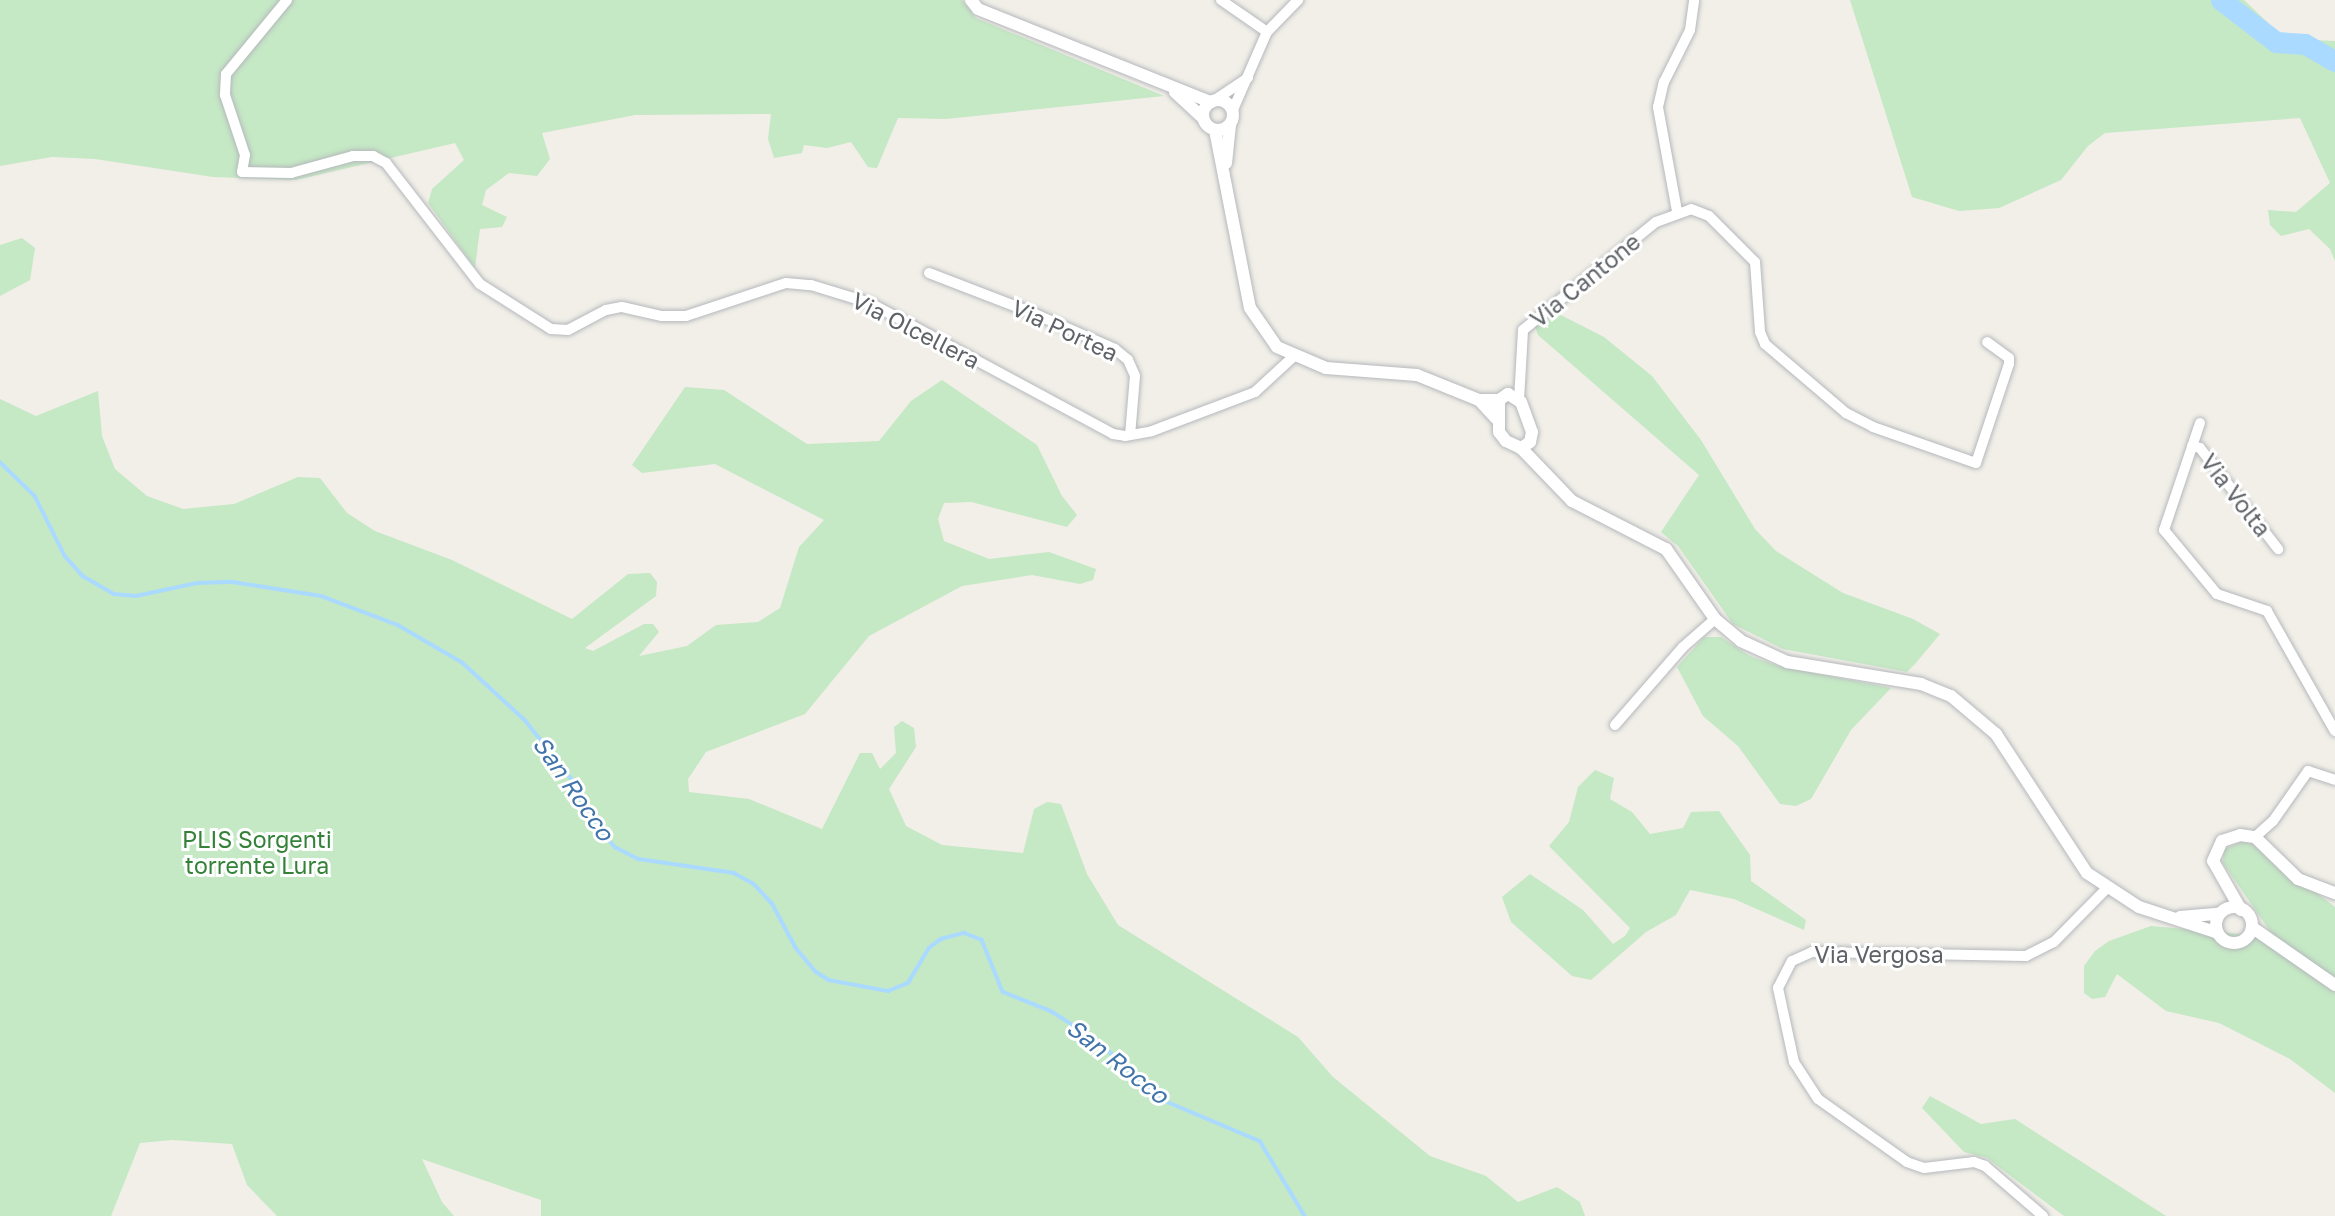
<!DOCTYPE html>
<html>
<head>
<meta charset="utf-8">
<style>
  body { margin:0 }
  #map { position:relative; width:2335px; height:1216px; overflow:hidden; background:#f1efe8; font-family:"Golos Text",sans-serif }
  div>[style] { position:absolute }
  [style*='--x'] { left:calc(var(--x)*1px); top:calc(var(--y)*1px); width:calc(var(--w)*1px); rotate:calc(var(--a)*1deg) }
  .green>* { inset:0; background:#c5e8c5 }
  .stream>* { height:3.5px; margin:-1.75px; padding:0 1.75px; transform-origin:1.75px; border-radius:1.75px; background:#aadaff }
  .river>* { height:21px; margin:-10.5px; padding:0 10.5px; transform-origin:10.5px; border-radius:10.5px; background:#aadaff }
  .roads { filter:drop-shadow(0 0 2px #b5b8bc) drop-shadow(0 0 2px #b5b8bc) }
  .minor>* { height:10px; margin:-5px; padding:0 5px; transform-origin:5px; border-radius:5px; background:#fff }
  .tertiary>* { height:12px; margin:-6px; padding:0 6px; transform-origin:6px; border-radius:6px; background:#fff }
  .tertiary>.ring { margin:-6px; padding:0; box-sizing:content-box; background:none; border:12px solid #fff; border-radius:50% }
  span { translate:-50% -50%; white-space:nowrap; text-align:center; line-height:1.15; -webkit-text-stroke:6px #fff; paint-order:stroke }
  .street-label { font-size:23px; color:#5f6368 }
  .park-label { font-size:23px; color:#348238 }
  .water-label { font-size:24px; color:#4174aa; font-style:italic }
</style>
</head>
<body>
<div id="map">
  <div class="green">
    <i style="clip-path:polygon(0 0,962px 0,976px 18px,1164px 96px,946px 119px,898px 118px,877px 168px,868px 167px,851px 142px,827px 148px,804px 145px,802px 153px,774px 158px,768px 139px,771px 114px,635px 115px,542px 133px,550px 159px,537px 176px,509px 173px,486px 190px,482px 205px,507px 217px,502px 227px,480px 229px,475px 268px,428px 203px,432px 189px,464px 160px,455px 143px,296px 180px,213px 177px,95px 159px,52px 157px,0 166px)"></i>
    <i style="clip-path:polygon(1850px 0,2244px 0,2285px 39px,2335px 41px,2335px 261px,2330px 249px,2309px 229px,2281px 236px,2270px 225px,2268px 210px,2296px 212px,2330px 183px,2300px 118px,2105px 133px,2088px 146px,2061px 180px,1999px 208px,1959px 211px,1912px 197px)"></i>
    <i style="clip-path:polygon(22px 238px,35px 248px,30px 280px,0 296px,0 245px)"></i>
    <i style="clip-path:polygon(1555px 312px,1604px 337px,1652px 376px,1701px 440px,1755px 529px,1776px 551px,1843px 593px,1913px 619px,1940px 634px,1915px 664px,1907px 672px,1783px 649px,1733px 624px,1678px 546px,1661px 532px,1699px 475px,1538px 335px,1535px 327px)"></i>
    <i style="clip-path:polygon(942px 380px,1037px 445px,1062px 496px,1077px 515px,1067px 527px,971px 502px,944px 503px,938px 519px,944px 541px,989px 559px,1049px 552px,1096px 569px,1093px 580px,1080px 584px,1032px 575px,962px 586px,869px 636px,805px 714px,706px 752px,688px 779px,689px 792px,749px 799px,822px 829px,860px 753px,872px 753px,880px 769px,896px 753px,894px 727px,902px 721px,914px 728px,916px 747px,889px 789px,906px 826px,942px 845px,1023px 853px,1034px 809px,1047px 802px,1061px 804px,1087px 874px,1118px 925px,1298px 1037px,1333px 1077px,1430px 1156px,1486px 1176px,1518px 1202px,1557px 1187px,1580px 1202px,1585px 1216px,541px 1216px,541px 1200px,422px 1159px,442px 1202px,454px 1216px,277px 1216px,247px 1185px,232px 1144px,172px 1140px,140px 1143px,111px 1216px,0 1216px,0 399px,36px 416px,98px 391px,102px 436px,115px 469px,147px 496px,183px 509px,234px 504px,298px 477px,320px 478px,347px 513px,375px 531px,452px 560px,572px 619px,628px 574px,650px 573px,657px 582px,656px 596px,585px 648px,593px 651px,644px 624px,653px 624px,659px 632px,639px 656px,687px 646px,716px 625px,758px 622px,780px 608px,799px 547px,824px 520px,715px 464px,642px 473px,632px 465px,685px 387px,724px 390px,807px 444px,879px 441px,911px 401px)"></i>
    <i style="clip-path:polygon(1704px 637px,1721px 637px,1750px 656px,1778px 666px,1891px 688px,1851px 730px,1811px 799px,1796px 806px,1780px 804px,1738px 746px,1703px 716px,1677px 667px)"></i>
    <i style="clip-path:polygon(1595px 770px,1614px 778px,1610px 799px,1632px 812px,1650px 834px,1683px 828px,1691px 812px,1719px 811px,1750px 855px,1751px 881px,1806px 920px,1804px 930px,1734px 899px,1690px 890px,1676px 915px,1646px 932px,1591px 980px,1572px 976px,1511px 922px,1502px 897px,1530px 874px,1583px 910px,1613px 944px,1625px 936px,1630px 928px,1549px 846px,1569px 822px,1578px 787px)"></i>
    <i style="clip-path:polygon(2241px 842px,2254px 844px,2335px 907px,2335px 1093px,2290px 1059px,2219px 1023px,2166px 1011px,2117px 974px,2105px 997px,2092px 999px,2084px 993px,2084px 966px,2095px 951px,2109px 941px,2151px 926px,2274px 937px,2223px 863px,2224px 849px)"></i>
    <i style="clip-path:polygon(1930px 1096px,1981px 1124px,2015px 1119px,2166px 1216px,2064px 1216px,1987px 1158px,1964px 1152px,1922px 1108px)"></i>
  </div>
  <div class="stream">
    <i style="--x:0;--y:462;--w:49;--a:44.2"></i>
    <i style="--x:35;--y:496;--w:67;--a:63.4"></i>
    <i style="--x:65;--y:556;--w:27;--a:48"></i>
    <i style="--x:83;--y:576;--w:36;--a:30"></i>
    <i style="--x:114;--y:594;--w:22;--a:5"></i>
    <i style="--x:136;--y:596;--w:62;--a:-12"></i>
    <i style="--x:197;--y:583;--w:36;--a:-2"></i>
    <i style="--x:233;--y:582;--w:89;--a:9"></i>
    <i style="--x:321;--y:596;--w:82;--a:20.6"></i>
    <i style="--x:398;--y:625;--w:75;--a:30.3"></i>
    <i style="--x:463;--y:663;--w:86;--a:42.6"></i>
    <i style="--x:526;--y:721;--w:76;--a:51.9"></i>
    <i style="--x:573;--y:781;--w:46;--a:62.9"></i>
    <i style="--x:594;--y:822;--w:33;--a:50"></i>
    <i style="--x:615;--y:847;--w:27;--a:27"></i>
    <i style="--x:639;--y:859;--w:96;--a:8.4"></i>
    <i style="--x:734;--y:873;--w:23;--a:29"></i>
    <i style="--x:754;--y:884;--w:26;--a:47"></i>
    <i style="--x:772;--y:903;--w:51;--a:61.9"></i>
    <i style="--x:796;--y:948;--w:30;--a:50"></i>
    <i style="--x:815;--y:971;--w:17;--a:33"></i>
    <i style="--x:829;--y:980;--w:60;--a:10.6"></i>
    <i style="--x:888;--y:991;--w:22;--a:-22"></i>
    <i style="--x:908;--y:983;--w:41;--a:-59"></i>
    <i style="--x:929;--y:948;--w:15;--a:-37"></i>
    <i style="--x:941;--y:939;--w:24;--a:-15"></i>
    <i style="--x:964;--y:933;--w:19;--a:21"></i>
    <i style="--x:982;--y:940;--w:56;--a:68"></i>
    <i style="--x:1003;--y:992;--w:52;--a:21.6"></i>
    <i style="--x:1051;--y:1011;--w:56;--a:32.6"></i>
    <i style="--x:1098;--y:1041;--w:83;--a:43.5"></i>
    <i style="--x:1158;--y:1098;--w:111;--a:22.9"></i>
    <i style="--x:1260;--y:1141;--w:87;--a:59"></i>
  </div>
  <div class="river">
    <i style="--x:2221;--y:0;--w:69;--a:37.4"></i>
    <i style="--x:2276;--y:42;--w:29;--a:4"></i>
    <i style="--x:2305;--y:44;--w:34;--a:30"></i>
  </div>
  <div class="roads">
    <div class="minor">
      <i style="--x:287;--y:0;--w:96;--a:129.5"></i>
      <i style="--x:226;--y:74;--w:21;--a:93"></i>
      <i style="--x:225;--y:95;--w:63;--a:71.6"></i>
      <i style="--x:245;--y:155;--w:17;--a:100"></i>
      <i style="--x:242;--y:172;--w:49;--a:1.2"></i>
      <i style="--x:291;--y:173;--w:64;--a:-15.3"></i>
      <i style="--x:353;--y:156;--w:20;--a:0"></i>
      <i style="--x:373;--y:156;--w:15;--a:28"></i>
      <i style="--x:386;--y:163;--w:153;--a:52.2"></i>
      <i style="--x:480;--y:284;--w:84;--a:32.4"></i>
      <i style="--x:551;--y:329;--w:17;--a:3"></i>
      <i style="--x:568;--y:330;--w:43;--a:-27.8"></i>
      <i style="--x:606;--y:310;--w:16;--a:-11"></i>
      <i style="--x:622;--y:307;--w:41;--a:12.7"></i>
      <i style="--x:662;--y:316;--w:24;--a:0"></i>
      <i style="--x:686;--y:316;--w:105;--a:-18.3"></i>
      <i style="--x:786;--y:283;--w:25;--a:5"></i>
      <i style="--x:811;--y:285;--w:62;--a:17"></i>
      <i style="--x:870;--y:303;--w:276;--a:28.3"></i>
      <i style="--x:1113;--y:434;--w:12;--a:9"></i>
      <i style="--x:1125;--y:436;--w:27;--a:-10"></i>
      <i style="--x:1152;--y:431;--w:110;--a:-20.7"></i>
      <i style="--x:1255;--y:392;--w:52;--a:-42.6"></i>
      <i style="--x:1221;--y:0;--w:56;--a:34.8"></i>
      <i style="--x:1215;--y:100;--w:40;--a:-34"></i>
      <i style="--x:1232;--y:112;--w:87;--a:-66.4"></i>
      <i style="--x:1267;--y:32;--w:45;--a:-45.9"></i>
      <i style="--x:1677;--y:211;--w:106;--a:-100.4"></i>
      <i style="--x:1658;--y:107;--w:26;--a:-77"></i>
      <i style="--x:1664;--y:82;--w:58;--a:-63.4"></i>
      <i style="--x:1690;--y:30;--w:30;--a:-82"></i>
      <i style="--x:929;--y:273;--w:114;--a:21.1"></i>
      <i style="--x:1035;--y:314;--w:87;--a:23.6"></i>
      <i style="--x:1115;--y:349;--w:17;--a:40"></i>
      <i style="--x:1128;--y:360;--w:17;--a:66"></i>
      <i style="--x:1135;--y:376;--w:59;--a:94.8"></i>
      <i style="--x:1519;--y:400;--w:70;--a:-86.7"></i>
      <i style="--x:1523;--y:330;--w:171;--a:-39.1"></i>
      <i style="--x:1656;--y:222;--w:37;--a:-20"></i>
      <i style="--x:1691;--y:209;--w:19;--a:21"></i>
      <i style="--x:1709;--y:216;--w:65;--a:45"></i>
      <i style="--x:1755;--y:262;--w:70;--a:85.9"></i>
      <i style="--x:1760;--y:332;--w:13;--a:67"></i>
      <i style="--x:1765;--y:344;--w:106;--a:40.4"></i>
      <i style="--x:1846;--y:413;--w:30;--a:27"></i>
      <i style="--x:1873;--y:427;--w:109;--a:19.3"></i>
      <i style="--x:1976;--y:463;--w:104;--a:-71.6"></i>
      <i style="--x:2009;--y:364;--w:6;--a:-90"></i>
      <i style="--x:2009;--y:358;--w:27;--a:-144"></i>
      <i style="--x:2200;--y:423;--w:113;--a:108.6"></i>
      <i style="--x:2164;--y:530;--w:83;--a:50.4"></i>
      <i style="--x:2217;--y:594;--w:53;--a:18.8"></i>
      <i style="--x:2267;--y:611;--w:138;--a:60.5"></i>
      <i style="--x:2192;--y:446;--w:8;--a:14"></i>
      <i style="--x:2200;--y:448;--w:128;--a:52.3"></i>
      <i style="--x:1615;--y:725;--w:103;--a:-48.9"></i>
      <i style="--x:1683;--y:647;--w:43;--a:-41.2"></i>
      <i style="--x:2255;--y:837;--w:24;--a:-42"></i>
      <i style="--x:2273;--y:821;--w:61;--a:-55"></i>
      <i style="--x:2308;--y:771;--w:28;--a:18"></i>
      <i style="--x:2043;--y:1216;--w:77;--a:-139.2"></i>
      <i style="--x:1985;--y:1166;--w:12;--a:-160"></i>
      <i style="--x:1974;--y:1162;--w:50;--a:173.2"></i>
      <i style="--x:1924;--y:1168;--w:18;--a:-161"></i>
      <i style="--x:1907;--y:1162;--w:109;--a:-144.7"></i>
      <i style="--x:1818;--y:1099;--w:44;--a:-123"></i>
      <i style="--x:1794;--y:1062;--w:76;--a:-102.2"></i>
      <i style="--x:1778;--y:988;--w:30;--a:-63"></i>
      <i style="--x:1792;--y:961;--w:22;--a:-24"></i>
      <i style="--x:1812;--y:952;--w:214;--a:1.1"></i>
      <i style="--x:2026;--y:956;--w:31;--a:-27"></i>
      <i style="--x:2054;--y:942;--w:76;--a:-45.5"></i>
    </div>
    <div class="tertiary">
      <i style="--x:971;--y:0;--w:11;--a:52"></i>
      <i style="--x:978;--y:9;--w:251;--a:21.8"></i>
      <i style="--x:1175;--y:92;--w:38;--a:43"></i>
      <i class="ring" style="left:1203px;top:100px;width:18px;height:18px"></i>
      <i style="--x:1215;--y:130;--w:181;--a:78.9"></i>
      <i style="--x:1250;--y:308;--w:47;--a:55.3"></i>
      <i style="--x:1277;--y:347;--w:53;--a:23.2"></i>
      <i style="--x:1326;--y:368;--w:91;--a:4.4"></i>
      <i style="--x:1417;--y:375;--w:67;--a:22"></i>
      <i style="--x:1479;--y:400;--w:25;--a:47"></i>
      <i style="--x:1226;--y:163;--w:39;--a:-84"></i>
      <i style="--x:1479;--y:400;--w:20;--a:0"></i>
      <i style="--x:1499;--y:400;--w:11;--a:-34"></i>
      <i style="--x:1508;--y:394;--w:15;--a:32"></i>
      <i style="--x:1521;--y:402;--w:32;--a:70"></i>
      <i style="--x:1532;--y:432;--w:10;--a:101"></i>
      <i style="--x:1530;--y:442;--w:11;--a:146"></i>
      <i style="--x:1521;--y:448;--w:17;--a:-155"></i>
      <i style="--x:1506;--y:441;--w:11;--a:-128"></i>
      <i style="--x:1499;--y:432;--w:32;--a:-90"></i>
      <i style="--x:1521;--y:448;--w:74;--a:46.1"></i>
      <i style="--x:1572;--y:501;--w:106;--a:27.1"></i>
      <i style="--x:1666;--y:549;--w:85;--a:55"></i>
      <i style="--x:1715;--y:619;--w:34;--a:40"></i>
      <i style="--x:1741;--y:641;--w:51;--a:24.5"></i>
      <i style="--x:1787;--y:662;--w:136;--a:9.3"></i>
      <i style="--x:1921;--y:684;--w:32;--a:22"></i>
      <i style="--x:1951;--y:696;--w:59;--a:40.2"></i>
      <i style="--x:1996;--y:734;--w:166;--a:56.8"></i>
      <i style="--x:2087;--y:873;--w:62;--a:33.2"></i>
      <i style="--x:2139;--y:907;--w:83;--a:18.2"></i>
      <i class="ring" style="left:2216px;top:907px;width:24px;height:24px"></i>
      <i style="--x:2241;--y:910;--w:56;--a:-119.7"></i>
      <i style="--x:2213;--y:861;--w:22;--a:-66"></i>
      <i style="--x:2222;--y:841;--w:19;--a:-18"></i>
      <i style="--x:2240;--y:835;--w:15;--a:8"></i>
      <i style="--x:2255;--y:837;--w:60;--a:44.3"></i>
      <i style="--x:2298;--y:879;--w:40;--a:21"></i>
      <i style="--x:2180;--y:917;--w:38;--a:-5"></i>
      <i style="--x:2253;--y:928;--w:100;--a:34.8"></i>
    </div>
  </div>
  <div class="street-label">
    <span style="left:1585px;top:280px;rotate:-39deg">Via Cantone</span>
    <span style="left:916px;top:330px;rotate:27deg">Via Olcellera</span>
    <span style="left:1065px;top:330px;rotate:25deg">Via Portea</span>
    <span style="left:2236px;top:495px;rotate:52deg">Via Volta</span>
    <span style="left:1879px;top:954px">Via Vergosa</span>
  </div>
  <div class="park-label">
    <span style="left:257px;top:852px">PLIS Sorgenti<br>torrente Lura</span>
  </div>
  <div class="water-label">
    <span style="left:574px;top:788px;rotate:55deg">San Rocco</span>
    <span style="left:1118px;top:1061px;rotate:38deg">San Rocco</span>
  </div>
</div>
</body>
</html>
